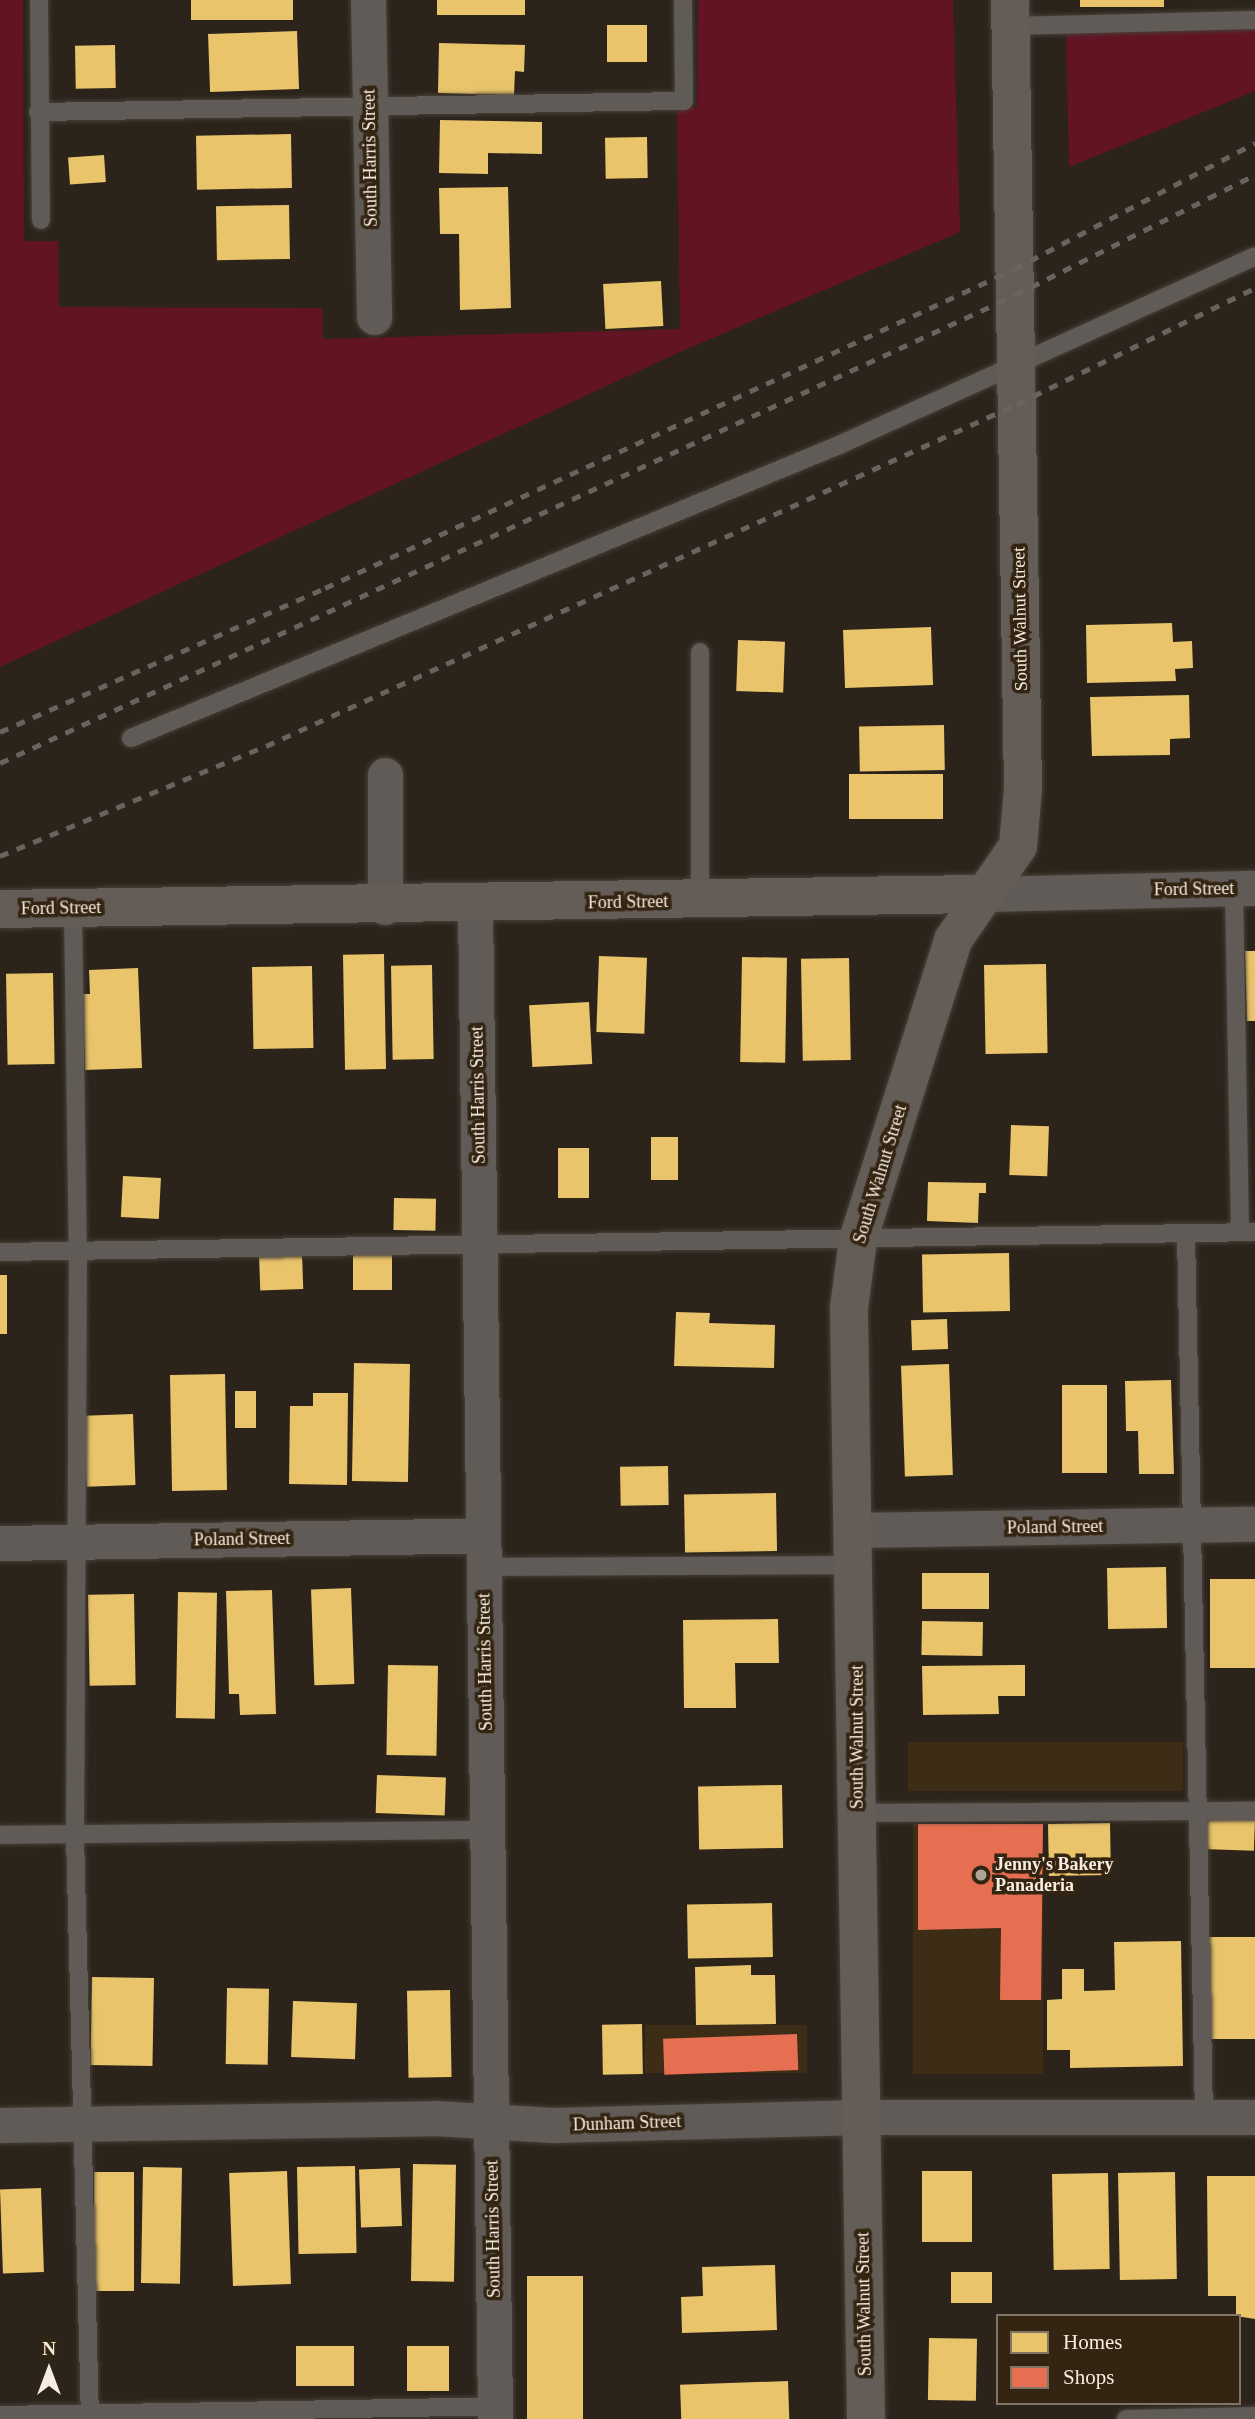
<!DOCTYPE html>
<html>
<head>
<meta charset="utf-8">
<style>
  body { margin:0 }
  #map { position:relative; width:1255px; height:2419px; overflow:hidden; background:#2c241b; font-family:"Times New Roman",serif }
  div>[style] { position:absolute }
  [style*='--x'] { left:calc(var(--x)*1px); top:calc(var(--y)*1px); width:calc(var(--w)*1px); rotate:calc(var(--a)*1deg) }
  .built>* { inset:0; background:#3e2d16; transform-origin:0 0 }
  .green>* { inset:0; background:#621423 }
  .homes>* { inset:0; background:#e9c46a; transform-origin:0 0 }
  .shops>* { inset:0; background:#e76f51; transform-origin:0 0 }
  .roads { filter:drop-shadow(0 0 2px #474038) drop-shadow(0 0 2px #474038) }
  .lane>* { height:18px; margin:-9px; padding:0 9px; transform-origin:9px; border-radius:9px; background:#605b57 }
  .street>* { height:35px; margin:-17.5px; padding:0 17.5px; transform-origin:17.5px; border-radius:17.5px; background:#605b57 }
  .secondary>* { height:38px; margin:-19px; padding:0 19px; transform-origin:19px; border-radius:19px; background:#635c57 }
  .rail>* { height:5px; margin-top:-2.5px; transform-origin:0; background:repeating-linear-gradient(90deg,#68635e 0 9px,transparent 0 18px) }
  .dots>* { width:19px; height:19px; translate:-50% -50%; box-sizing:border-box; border:4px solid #342513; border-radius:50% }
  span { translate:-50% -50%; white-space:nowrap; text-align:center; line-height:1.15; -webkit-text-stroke:7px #342513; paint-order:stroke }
  .street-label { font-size:18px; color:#f6ece0 }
  .poi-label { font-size:18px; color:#f6ece0; font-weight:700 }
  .left { translate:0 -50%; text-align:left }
  .legend { position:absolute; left:996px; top:2314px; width:245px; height:91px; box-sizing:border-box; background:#342513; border:2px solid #827565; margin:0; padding:9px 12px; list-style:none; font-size:21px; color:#f6ece0 }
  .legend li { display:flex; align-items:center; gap:14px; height:35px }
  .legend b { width:35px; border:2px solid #827565 }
  .north { position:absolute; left:14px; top:2335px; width:70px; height:70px; -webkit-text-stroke:5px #342513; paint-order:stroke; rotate:0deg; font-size:19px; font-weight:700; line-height:28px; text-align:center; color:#f6ece0 }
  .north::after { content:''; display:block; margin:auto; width:24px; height:32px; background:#f6ece0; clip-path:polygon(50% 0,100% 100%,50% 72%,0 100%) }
</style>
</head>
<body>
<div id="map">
  <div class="built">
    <i style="left:1183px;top:1742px;width:49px;height:275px;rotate:90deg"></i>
    <i style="left:913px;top:1824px;width:130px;height:250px"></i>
    <i style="left:807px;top:2025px;width:48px;height:162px;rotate:90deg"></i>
  </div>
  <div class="green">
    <i style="clip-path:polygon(0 0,23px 0,24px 241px,58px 241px,59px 307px,322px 308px,323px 339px,680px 329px,677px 110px,697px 107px,698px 0,953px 0,960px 232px,680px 352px,0 667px)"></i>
    <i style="clip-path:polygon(1255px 29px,1255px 91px,1069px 167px,1066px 33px)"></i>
  </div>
  <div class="homes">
    <i style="left:191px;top:0;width:102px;height:20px"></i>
    <i style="left:437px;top:0;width:88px;height:15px"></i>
    <i style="left:1080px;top:0;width:84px;height:7px"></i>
    <i style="left:607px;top:25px;width:40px;height:37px"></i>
    <i style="left:297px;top:31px;width:58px;height:89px;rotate:88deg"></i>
    <i style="clip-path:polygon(439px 43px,525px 45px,524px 72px,515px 71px,514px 95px,438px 93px)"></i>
    <i style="left:115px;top:45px;width:43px;height:40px;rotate:89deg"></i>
    <i style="clip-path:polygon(440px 120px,542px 122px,542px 154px,488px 153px,488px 174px,439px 173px)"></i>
    <i style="left:291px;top:134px;width:54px;height:95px;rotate:89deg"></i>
    <i style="left:647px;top:137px;width:41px;height:42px;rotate:89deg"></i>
    <i style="left:104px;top:155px;width:27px;height:36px;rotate:86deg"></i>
    <i style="clip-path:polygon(508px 187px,511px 308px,460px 310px,459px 234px,440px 234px,439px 188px)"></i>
    <i style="left:289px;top:205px;width:54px;height:73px;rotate:89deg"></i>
    <i style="left:661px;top:281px;width:45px;height:58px;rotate:87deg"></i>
    <i style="clip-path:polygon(1172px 623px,1173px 642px,1192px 641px,1193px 668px,1175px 669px,1176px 681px,1087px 683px,1086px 625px)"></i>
    <i style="left:931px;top:627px;width:58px;height:88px;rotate:88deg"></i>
    <i style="left:738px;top:640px;width:47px;height:51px;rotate:2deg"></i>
    <i style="clip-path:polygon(1189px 695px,1190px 738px,1170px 739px,1170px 755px,1092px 756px,1090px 697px)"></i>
    <i style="left:944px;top:725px;width:45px;height:85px;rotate:89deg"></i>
    <i style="left:943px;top:774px;width:45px;height:94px;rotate:90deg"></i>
    <i style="clip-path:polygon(1245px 951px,1255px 951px,1255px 1021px,1247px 1021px)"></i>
    <i style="left:384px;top:954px;width:115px;height:41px;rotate:89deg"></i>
    <i style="left:599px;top:956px;width:48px;height:76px;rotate:2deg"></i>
    <i style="left:742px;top:957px;width:45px;height:105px;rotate:1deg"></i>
    <i style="left:849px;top:958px;width:102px;height:48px;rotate:89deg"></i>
    <i style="left:1046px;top:964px;width:89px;height:62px;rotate:89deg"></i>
    <i style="left:432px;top:965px;width:94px;height:41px;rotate:89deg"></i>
    <i style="left:312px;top:966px;width:82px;height:60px;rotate:89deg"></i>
    <i style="clip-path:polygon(138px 968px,142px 1068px,85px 1070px,83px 994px,90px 994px,89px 970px)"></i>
    <i style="left:53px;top:973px;width:91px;height:47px;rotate:89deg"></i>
    <i style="left:589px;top:1002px;width:62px;height:60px;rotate:87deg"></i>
    <i style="left:1011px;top:1125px;width:38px;height:50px;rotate:2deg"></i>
    <i style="left:651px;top:1137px;width:27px;height:43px"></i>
    <i style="left:558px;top:1148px;width:31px;height:50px"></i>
    <i style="left:123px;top:1176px;width:38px;height:41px;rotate:3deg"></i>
    <i style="clip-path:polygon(928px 1182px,986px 1183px,986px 1193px,979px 1193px,978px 1223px,927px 1221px)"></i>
    <i style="left:394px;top:1198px;width:42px;height:32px;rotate:1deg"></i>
    <i style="left:302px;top:1253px;width:36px;height:43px;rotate:88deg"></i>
    <i style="left:1009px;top:1253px;width:58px;height:87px;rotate:89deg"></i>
    <i style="left:353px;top:1254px;width:39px;height:36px"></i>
    <i style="left:0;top:1275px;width:7px;height:59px"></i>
    <i style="clip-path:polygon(676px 1312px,710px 1313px,709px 1323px,775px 1325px,774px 1368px,674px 1366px)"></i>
    <i style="left:947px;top:1319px;width:30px;height:36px;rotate:88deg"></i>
    <i style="left:354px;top:1363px;width:56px;height:118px;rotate:1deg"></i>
    <i style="left:949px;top:1364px;width:111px;height:48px;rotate:88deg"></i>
    <i style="left:225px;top:1374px;width:116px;height:55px;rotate:89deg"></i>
    <i style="clip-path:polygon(1171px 1380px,1174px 1474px,1139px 1474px,1138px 1431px,1126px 1431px,1125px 1381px)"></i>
    <i style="left:1062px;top:1385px;width:45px;height:88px"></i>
    <i style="left:235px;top:1391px;width:21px;height:37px"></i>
    <i style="clip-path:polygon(313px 1393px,348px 1393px,347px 1485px,289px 1484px,290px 1406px,313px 1406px)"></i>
    <i style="left:133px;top:1414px;width:71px;height:49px;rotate:88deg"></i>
    <i style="left:668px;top:1466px;width:39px;height:48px;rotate:89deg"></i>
    <i style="left:776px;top:1493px;width:58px;height:92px;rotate:89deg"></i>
    <i style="left:1166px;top:1567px;width:61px;height:59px;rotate:89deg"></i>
    <i style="left:989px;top:1573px;width:36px;height:67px;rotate:90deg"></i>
    <i style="left:1255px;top:1579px;width:89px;height:45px;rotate:90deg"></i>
    <i style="left:351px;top:1588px;width:96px;height:40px;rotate:88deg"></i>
    <i style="clip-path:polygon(272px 1590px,276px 1714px,240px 1715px,239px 1694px,229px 1694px,226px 1591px)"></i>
    <i style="left:178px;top:1592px;width:39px;height:126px;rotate:1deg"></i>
    <i style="left:134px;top:1594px;width:91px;height:46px;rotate:89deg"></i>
    <i style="clip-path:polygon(778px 1619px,779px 1663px,735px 1663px,736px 1708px,684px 1708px,683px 1620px)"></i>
    <i style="left:922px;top:1621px;width:61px;height:34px;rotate:1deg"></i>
    <i style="left:388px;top:1665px;width:50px;height:90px;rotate:1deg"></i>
    <i style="clip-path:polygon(1025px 1665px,1025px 1696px,998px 1696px,999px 1714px,923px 1715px,922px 1666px)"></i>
    <i style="left:377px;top:1775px;width:69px;height:38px;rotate:2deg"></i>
    <i style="left:782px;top:1785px;width:63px;height:84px;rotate:89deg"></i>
    <i style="left:1203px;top:1818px;width:52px;height:31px;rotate:2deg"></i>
    <i style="left:1110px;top:1823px;width:52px;height:62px;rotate:89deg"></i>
    <i style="left:772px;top:1903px;width:54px;height:85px;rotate:89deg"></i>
    <i style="left:1255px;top:1937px;width:102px;height:46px;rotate:90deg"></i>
    <i style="clip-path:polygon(1181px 1941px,1183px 2066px,1070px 2068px,1070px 2050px,1047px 2050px,1047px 2000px,1062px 1999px,1062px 1969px,1084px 1969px,1084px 1991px,1115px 1990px,1114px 1942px)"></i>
    <i style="clip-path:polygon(751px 1965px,751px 1975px,775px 1975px,776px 2024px,696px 2025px,695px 1967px)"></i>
    <i style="left:92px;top:1977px;width:62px;height:88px;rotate:1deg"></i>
    <i style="left:227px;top:1988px;width:42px;height:76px;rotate:1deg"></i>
    <i style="left:450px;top:1990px;width:87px;height:43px;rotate:89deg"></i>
    <i style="left:293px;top:2001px;width:64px;height:56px;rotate:2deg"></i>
    <i style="left:642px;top:2024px;width:50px;height:40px;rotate:89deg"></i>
    <i style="left:413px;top:2164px;width:43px;height:117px;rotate:1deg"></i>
    <i style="left:355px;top:2166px;width:87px;height:58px;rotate:89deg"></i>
    <i style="left:143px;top:2167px;width:39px;height:116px;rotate:1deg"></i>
    <i style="left:400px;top:2168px;width:58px;height:41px;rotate:88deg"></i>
    <i style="left:287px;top:2171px;width:113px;height:58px;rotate:88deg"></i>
    <i style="left:972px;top:2171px;width:71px;height:50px;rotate:90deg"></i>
    <i style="left:94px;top:2172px;width:40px;height:119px"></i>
    <i style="left:1175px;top:2172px;width:107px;height:57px;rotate:89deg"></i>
    <i style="left:1108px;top:2173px;width:96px;height:56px;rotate:89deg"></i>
    <i style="clip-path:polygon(1207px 2176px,1255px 2176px,1255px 2319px,1236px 2316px,1236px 2296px,1208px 2296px)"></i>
    <i style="left:41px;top:2188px;width:84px;height:41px;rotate:88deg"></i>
    <i style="clip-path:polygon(775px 2265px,777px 2330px,682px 2333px,681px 2297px,703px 2296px,702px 2267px)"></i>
    <i style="left:992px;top:2272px;width:31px;height:41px;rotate:90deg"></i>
    <i style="left:583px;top:2276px;width:143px;height:56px;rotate:90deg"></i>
    <i style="left:929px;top:2338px;width:48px;height:62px;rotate:1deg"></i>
    <i style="left:296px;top:2346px;width:58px;height:40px"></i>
    <i style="left:407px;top:2346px;width:42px;height:45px"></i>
    <i style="left:788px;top:2381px;width:38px;height:108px;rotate:88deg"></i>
  </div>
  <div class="shops">
    <i style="clip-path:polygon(918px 1824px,1043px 1824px,1041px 2000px,1000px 2000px,1001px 1928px,918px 1930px)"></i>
    <i style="left:797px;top:2034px;width:36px;height:134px;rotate:88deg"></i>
  </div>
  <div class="roads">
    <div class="lane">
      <i style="--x:39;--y:0;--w:220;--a:89.5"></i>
      <i style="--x:1010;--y:26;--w:245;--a:-1.4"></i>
      <i style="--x:38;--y:112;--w:646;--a:-0.98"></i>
      <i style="--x:684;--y:101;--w:101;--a:-90.6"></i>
      <i style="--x:700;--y:652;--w:249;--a:90"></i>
      <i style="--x:131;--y:738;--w:766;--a:-22.48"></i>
      <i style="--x:839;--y:445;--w:457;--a:-24.4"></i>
      <i style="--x:1234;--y:888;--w:344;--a:89"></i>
      <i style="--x:73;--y:908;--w:342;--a:89.2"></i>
      <i style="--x:78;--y:1250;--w:585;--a:90.29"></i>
      <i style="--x:75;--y:1835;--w:584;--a:88.53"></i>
      <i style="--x:1186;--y:1234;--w:884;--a:88.83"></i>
      <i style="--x:0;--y:1252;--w:1255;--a:-0.91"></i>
      <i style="--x:484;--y:1567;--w:371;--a:-0.3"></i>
      <i style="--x:857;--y:1813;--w:398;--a:-0.3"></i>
      <i style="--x:0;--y:1835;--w:487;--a:-0.6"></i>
      <i style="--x:0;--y:2415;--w:495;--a:-1"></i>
      <i style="--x:1126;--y:2419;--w:129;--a:-1.3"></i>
    </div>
    <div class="street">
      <i style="--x:368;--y:0;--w:317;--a:88.9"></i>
      <i style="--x:385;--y:775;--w:132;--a:90"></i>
      <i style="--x:981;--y:894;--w:274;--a:-1.3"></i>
      <i style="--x:475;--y:905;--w:1514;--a:89.24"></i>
      <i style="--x:855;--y:1530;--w:400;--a:-0.9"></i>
      <i style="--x:0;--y:1543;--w:483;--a:-0.9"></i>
      <i style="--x:0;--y:2125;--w:435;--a:-0.9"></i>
      <i style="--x:435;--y:2118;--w:118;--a:3.4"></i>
      <i style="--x:553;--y:2125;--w:308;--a:-1.5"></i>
      <i style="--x:861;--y:2117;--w:394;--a:0"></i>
    </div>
    <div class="secondary">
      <i style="--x:0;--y:909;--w:981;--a:-0.88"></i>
      <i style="--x:866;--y:2419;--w:1111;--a:-90.88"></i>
      <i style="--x:849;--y:1308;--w:69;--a:-82.5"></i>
      <i style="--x:858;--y:1240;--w:315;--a:-72.4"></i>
      <i style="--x:953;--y:940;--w:114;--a:-55.3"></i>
      <i style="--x:1018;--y:846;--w:57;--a:-85"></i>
      <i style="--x:1023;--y:789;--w:789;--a:-90.94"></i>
    </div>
  </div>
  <div class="rail">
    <i style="--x:0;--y:732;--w:355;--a:-23.9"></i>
    <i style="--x:325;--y:588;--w:759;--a:-24.84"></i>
    <i style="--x:1014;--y:269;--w:272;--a:-27.6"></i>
    <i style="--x:0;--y:763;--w:1118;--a:-24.75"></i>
    <i style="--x:1015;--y:295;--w:268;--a:-26.6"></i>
    <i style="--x:0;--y:856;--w:288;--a:-22.5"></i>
    <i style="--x:266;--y:746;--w:825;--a:-24.48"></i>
    <i style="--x:1017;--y:404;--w:265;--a:-26"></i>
  </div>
  <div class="dots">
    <i style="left:981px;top:1875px;background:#afa69b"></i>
  </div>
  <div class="street-label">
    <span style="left:370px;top:158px;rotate:-91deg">South Harris Street</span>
    <span style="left:1020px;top:619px;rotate:-91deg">South Walnut Street</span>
    <span style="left:1194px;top:889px;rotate:-1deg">Ford Street</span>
    <span style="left:628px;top:902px;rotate:-1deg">Ford Street</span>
    <span style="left:61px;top:908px;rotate:-1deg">Ford Street</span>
    <span style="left:478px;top:1095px;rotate:-91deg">South Harris Street</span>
    <span style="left:880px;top:1174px;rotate:-73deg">South Walnut Street</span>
    <span style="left:1055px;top:1527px;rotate:-1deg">Poland Street</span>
    <span style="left:242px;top:1539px;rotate:-1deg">Poland Street</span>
    <span style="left:485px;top:1662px;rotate:-91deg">South Harris Street</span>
    <span style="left:857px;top:1737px;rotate:-90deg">South Walnut Street</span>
    <span style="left:627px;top:2123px;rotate:-2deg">Dunham Street</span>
    <span style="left:493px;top:2229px;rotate:-91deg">South Harris Street</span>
    <span style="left:864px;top:2304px;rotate:-91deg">South Walnut Street</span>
  </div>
  <div class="poi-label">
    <span class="left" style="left:995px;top:1875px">Jenny's Bakery<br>Panaderia</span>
  </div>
  <ul class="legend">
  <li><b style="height:19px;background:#e9c46a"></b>Homes</li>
  <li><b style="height:19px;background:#e76f51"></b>Shops</li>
  </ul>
  <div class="north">N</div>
</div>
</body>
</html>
